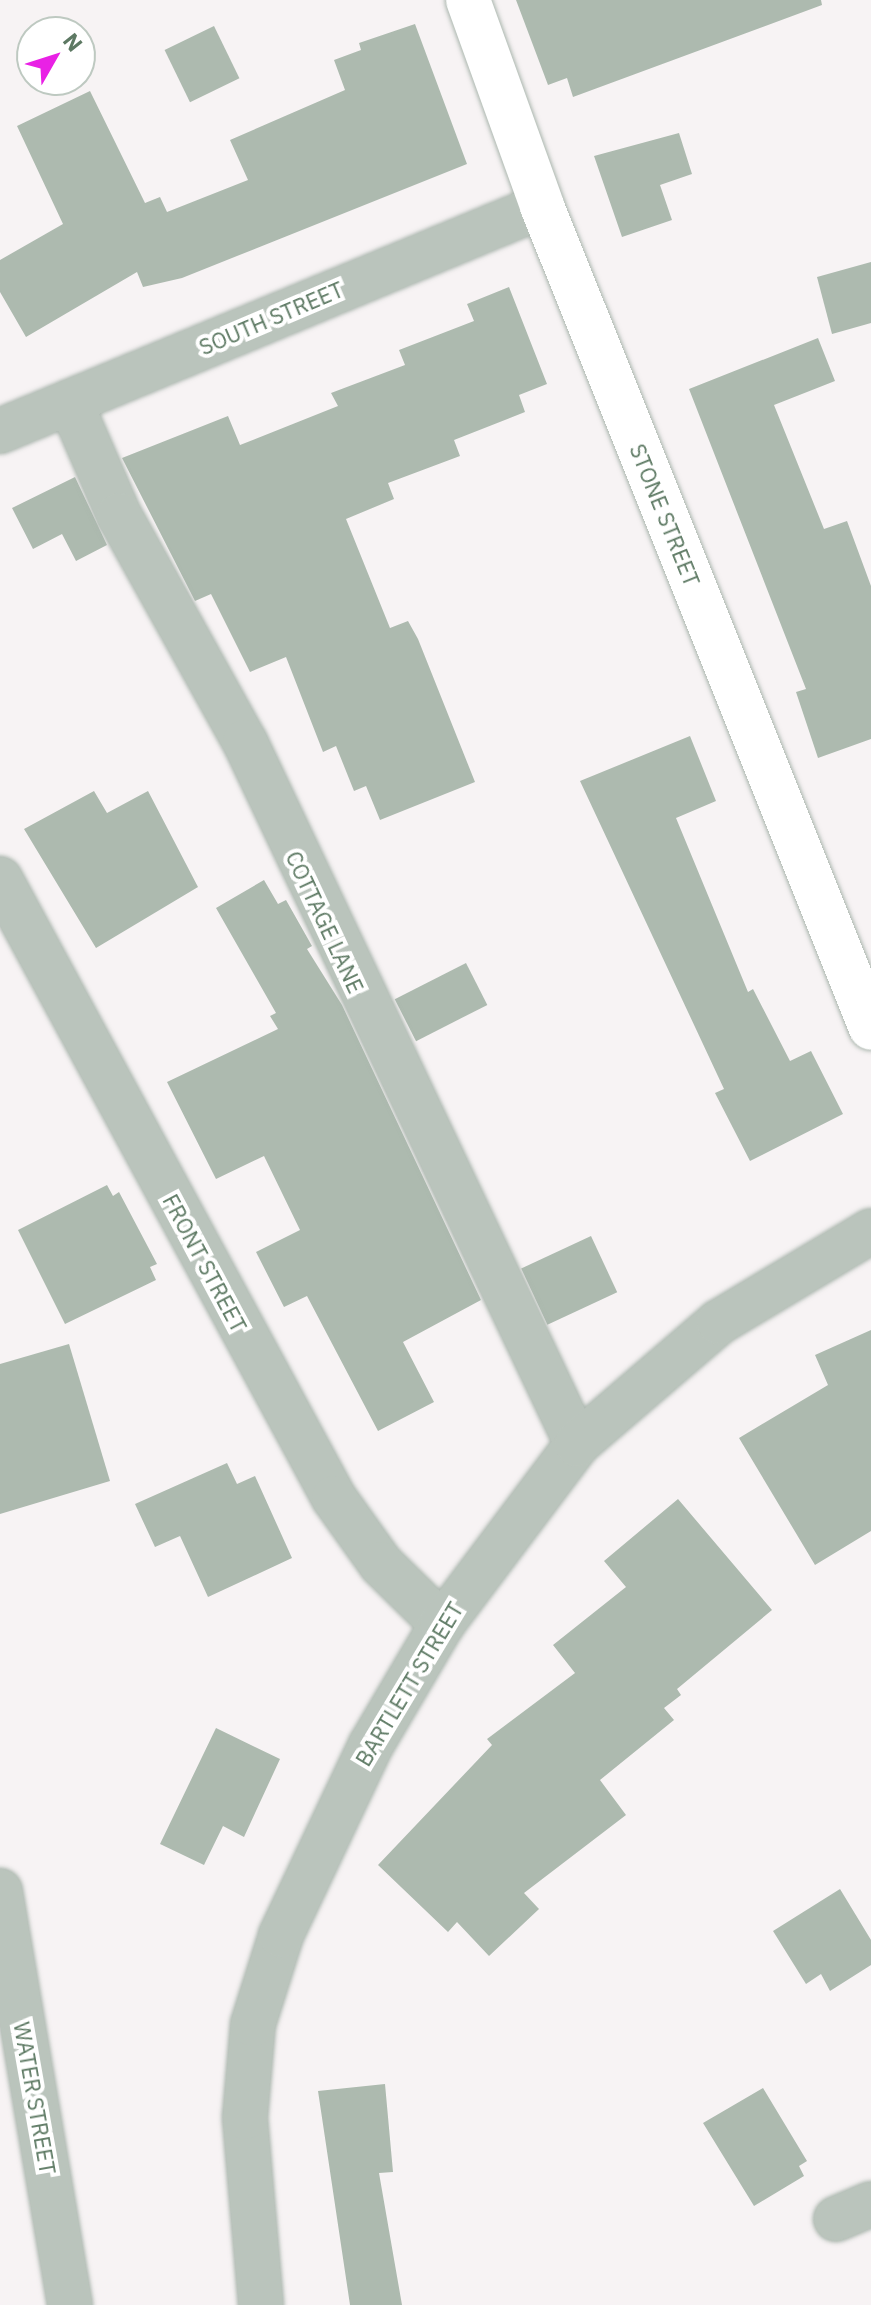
<!DOCTYPE html>
<html>
<head>
<meta charset="utf-8">
<style>
  body { margin:0 }
  #map { position:relative; width:871px; height:2305px; overflow:hidden; background:#f7f3f4; font-family:"IBM Plex Sans",sans-serif }
  div>[style] { position:absolute }
  [style*='--x'] { left:calc(var(--x)*1px); top:calc(var(--y)*1px); width:calc(var(--w)*1px); rotate:calc(var(--a)*1deg) }
  .building>* { inset:0; background:#adbaaf; transform-origin:0 0 }
  .roads { filter:drop-shadow(0 0 2px #acb7af) drop-shadow(0 0 2px #acb7af) }
  .minor>* { height:44px; margin:-22px; padding:0 22px; transform-origin:22px; border-radius:22px; background:#bac4bc }
  .major>* { height:44px; margin:-22px; padding:0 22px; transform-origin:22px; border-radius:22px; background:#fff }
  span { translate:-50% -50%; white-space:nowrap; text-align:center; line-height:1.15; -webkit-text-stroke:8px #fff; paint-order:stroke }
  .street-label { font-size:22px; color:#5d7963 }
  .north { position:absolute; left:16px; top:16px; width:80px; height:80px; box-sizing:border-box; background:#fff; border:2px solid #bec9c1; border-radius:50%; rotate:51deg; font-size:22px; font-weight:700; line-height:32px; text-align:center; color:#5d7963 }
  .north::after { content:''; display:block; margin:auto; width:28px; height:36px; background:#e921e5; clip-path:polygon(50% 0,100% 100%,50% 72%,0 100%) }
</style>
</head>
<body>
<div id="map">
  <div class="building">
    <i style="clip-path:polygon(516px 0,821px 0,822px 5px,573px 97px,567px 78px,548px 85px)"></i>
    <i style="clip-path:polygon(415px 24px,467px 164px,182px 278px,143px 287px,137px 272px,26px 337px,0 292px,0 260px,63px 224px,17px 126px,90px 91px,145px 203px,160px 197px,167px 212px,248px 180px,230px 140px,345px 90px,334px 60px,361px 50px,359px 43px)"></i>
    <i style="left:214px;top:26px;width:58px;height:55px;rotate:64deg"></i>
    <i style="clip-path:polygon(679px 133px,692px 174px,660px 185px,672px 220px,622px 237px,594px 156px)"></i>
    <i style="clip-path:polygon(871px 262px,871px 323px,832px 334px,817px 277px)"></i>
    <i style="clip-path:polygon(509px 287px,547px 384px,519px 395px,525px 412px,454px 440px,460px 456px,388px 483px,394px 499px,346px 519px,390px 628px,408px 621px,418px 639px,475px 782px,380px 820px,366px 786px,354px 791px,336px 746px,323px 752px,286px 657px,250px 672px,211px 594px,195px 601px,122px 458px,228px 416px,240px 445px,338px 406px,331px 393px,405px 365px,399px 350px,474px 321px,467px 304px)"></i>
    <i style="clip-path:polygon(818px 338px,835px 381px,774px 405px,824px 529px,847px 521px,871px 586px,871px 739px,818px 758px,796px 692px,806px 689px,689px 389px)"></i>
    <i style="clip-path:polygon(75px 477px,107px 545px,76px 561px,62px 534px,33px 549px,12px 508px)"></i>
    <i style="clip-path:polygon(690px 736px,716px 801px,676px 818px,748px 992px,753px 989px,790px 1061px,811px 1051px,843px 1114px,750px 1161px,715px 1093px,724px 1089px,580px 781px)"></i>
    <i style="clip-path:polygon(94px 791px,107px 813px,148px 791px,198px 887px,96px 948px,24px 829px)"></i>
    <i style="clip-path:polygon(264px 880px,278px 904px,286px 900px,312px 946px,307px 949px,342px 1005px,481px 1300px,403px 1342px,434px 1402px,378px 1431px,307px 1296px,284px 1307px,256px 1252px,300px 1230px,264px 1156px,216px 1179px,167px 1082px,278px 1029px,270px 1016px,276px 1013px,216px 908px)"></i>
    <i style="left:466px;top:963px;width:47px;height:80px;rotate:63deg"></i>
    <i style="clip-path:polygon(107px 1185px,113px 1196px,119px 1192px,157px 1264px,150px 1267px,156px 1280px,65px 1324px,18px 1230px)"></i>
    <i style="left:591px;top:1236px;width:62px;height:77px;rotate:65deg"></i>
    <i style="clip-path:polygon(871px 1330px,871px 1531px,815px 1565px,739px 1438px,828px 1385px,815px 1355px)"></i>
    <i style="clip-path:polygon(69px 1344px,110px 1481px,0 1514px,0 1364px)"></i>
    <i style="clip-path:polygon(227px 1463px,237px 1484px,255px 1476px,292px 1558px,208px 1597px,180px 1536px,155px 1547px,135px 1504px)"></i>
    <i style="clip-path:polygon(678px 1499px,772px 1610px,677px 1689px,681px 1695px,664px 1708px,674px 1720px,600px 1780px,626px 1815px,524px 1893px,539px 1909px,489px 1956px,457px 1922px,448px 1932px,378px 1865px,492px 1745px,487px 1739px,575px 1673px,553px 1645px,626px 1587px,604px 1561px)"></i>
    <i style="clip-path:polygon(216px 1728px,280px 1759px,244px 1837px,223px 1826px,204px 1865px,160px 1844px)"></i>
    <i style="clip-path:polygon(840px 1889px,871px 1940px,871px 1965px,830px 1991px,821px 1974px,806px 1984px,773px 1931px)"></i>
    <i style="clip-path:polygon(385px 2084px,393px 2172px,379px 2173px,402px 2305px,350px 2305px,318px 2091px)"></i>
    <i style="clip-path:polygon(763px 2088px,807px 2161px,799px 2166px,804px 2176px,754px 2206px,703px 2123px)"></i>
  </div>
  <div class="roads">
    <div class="minor">
      <i style="--x:70;--y:402;--w:123;--a:66.6"></i>
      <i style="--x:119;--y:515;--w:260;--a:61"></i>
      <i style="--x:245;--y:742;--w:777;--a:64.69"></i>
      <i style="--x:0;--y:431;--w:587;--a:-22.54"></i>
      <i style="--x:0;--y:879;--w:703;--a:61.65"></i>
      <i style="--x:334;--y:1498;--w:81;--a:54.5"></i>
      <i style="--x:381;--y:1564;--w:86;--a:44.5"></i>
      <i style="--x:0;--y:1891;--w:420;--a:80.4"></i>
      <i style="--x:836;--y:2219;--w:38;--a:-23"></i>
      <i style="--x:261;--y:2305;--w:189;--a:-94.9"></i>
      <i style="--x:245;--y:2117;--w:93;--a:-85.1"></i>
      <i style="--x:253;--y:2024;--w:93;--a:-72.5"></i>
      <i style="--x:281;--y:1935;--w:210;--a:-64.7"></i>
      <i style="--x:371;--y:1745;--w:140;--a:-59.6"></i>
      <i style="--x:442;--y:1624;--w:225;--a:-53.1"></i>
      <i style="--x:577;--y:1444;--w:187;--a:-40.7"></i>
      <i style="--x:719;--y:1322;--w:177;--a:-30.9"></i>
    </div>
    <div class="major">
      <i style="--x:468;--y:0;--w:219;--a:70.2"></i>
      <i style="--x:542;--y:206;--w:885;--a:68.19"></i>
    </div>
  </div>
  <div class="street-label">
    <span style="left:271px;top:318px;rotate:-23deg">SOUTH STREET</span>
    <span style="left:665px;top:515px;rotate:68deg">STONE STREET</span>
    <span style="left:325px;top:922px;rotate:65deg">COTTAGE LANE</span>
    <span style="left:205px;top:1263px;rotate:62deg">FRONT STREET</span>
    <span style="left:409px;top:1684px;rotate:-59deg">BARTLETT STREET</span>
    <span style="left:35px;top:2098px;rotate:80deg">WATER STREET</span>
  </div>
  <div class="north">N</div>
</div>
</body>
</html>
